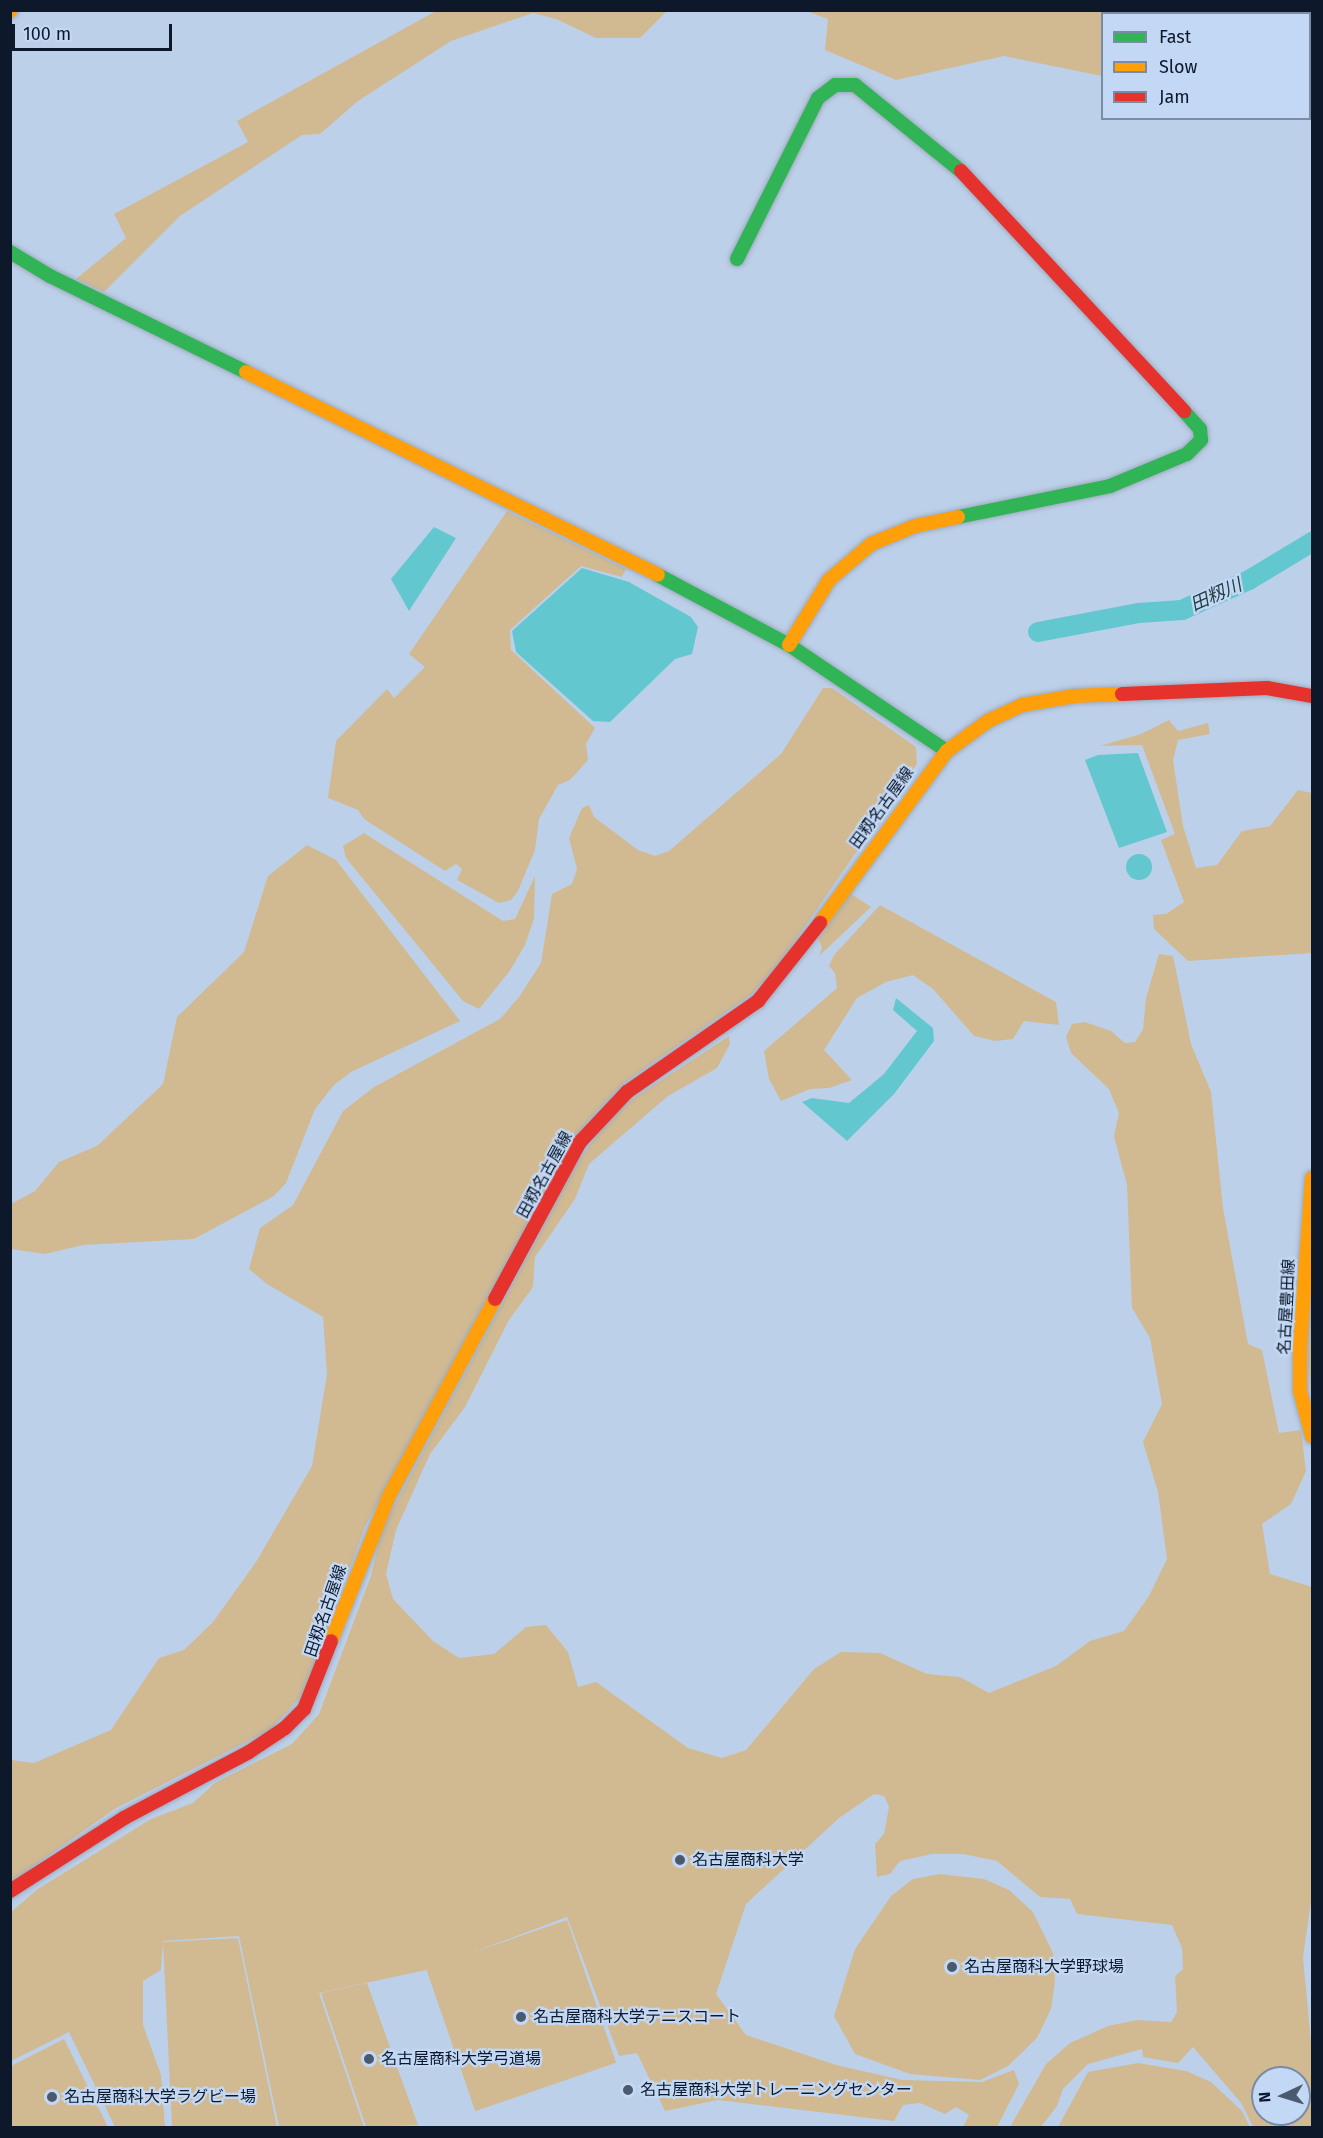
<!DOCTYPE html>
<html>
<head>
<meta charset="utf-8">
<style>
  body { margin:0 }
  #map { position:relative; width:1323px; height:2138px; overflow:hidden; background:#bdd0e9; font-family:"Fira Sans","Noto Sans JP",sans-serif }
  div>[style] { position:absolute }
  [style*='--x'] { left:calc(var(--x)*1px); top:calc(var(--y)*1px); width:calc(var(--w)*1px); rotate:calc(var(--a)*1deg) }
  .green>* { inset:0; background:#d1ba92; transform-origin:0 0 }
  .water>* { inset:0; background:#63c7d0 }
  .round { border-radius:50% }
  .river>* { height:20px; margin:-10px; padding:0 10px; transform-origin:10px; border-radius:10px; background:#63c7d0 }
  .roads { filter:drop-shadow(0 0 2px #9dabbf) drop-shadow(0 0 2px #9dabbf) }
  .fast>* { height:14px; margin:-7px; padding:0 7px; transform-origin:7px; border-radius:7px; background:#30b455 }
  .slow>* { height:14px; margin:-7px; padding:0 7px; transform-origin:7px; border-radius:7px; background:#ff9f0a }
  .jam>* { height:14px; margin:-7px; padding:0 7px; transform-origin:7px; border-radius:7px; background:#e5322d }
  .dots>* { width:16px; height:16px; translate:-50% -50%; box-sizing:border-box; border:3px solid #c3d8f5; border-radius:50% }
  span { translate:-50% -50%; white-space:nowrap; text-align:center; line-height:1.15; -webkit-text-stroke:4.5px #c3d8f5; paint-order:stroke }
  .street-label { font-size:16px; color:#0d192b }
  .poi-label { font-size:16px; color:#0d192b }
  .left { translate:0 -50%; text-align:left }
  .water-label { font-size:18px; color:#244041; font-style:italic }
  .frame { position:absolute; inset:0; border:12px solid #0d192b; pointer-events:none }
  .legend { position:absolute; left:1101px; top:12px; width:210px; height:108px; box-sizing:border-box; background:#c3d8f5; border:2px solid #7a8ca4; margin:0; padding:8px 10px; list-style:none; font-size:18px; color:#0d192b }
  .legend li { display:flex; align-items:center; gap:12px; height:30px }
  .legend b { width:30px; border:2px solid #7a8ca4 }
  .north { position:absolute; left:1251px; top:2066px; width:60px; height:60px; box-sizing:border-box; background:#c3d8f5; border:2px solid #7a8ca4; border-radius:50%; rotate:266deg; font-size:16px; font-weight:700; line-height:24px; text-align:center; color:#0d192b }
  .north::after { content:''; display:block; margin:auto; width:21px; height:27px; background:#4b596e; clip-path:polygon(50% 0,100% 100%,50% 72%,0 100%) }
  .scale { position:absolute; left:12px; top:24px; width:160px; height:27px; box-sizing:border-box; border:3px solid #0d192b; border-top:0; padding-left:8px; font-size:18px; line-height:21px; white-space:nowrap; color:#0d192b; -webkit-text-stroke:4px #c3d8f5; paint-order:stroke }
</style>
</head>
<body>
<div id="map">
  <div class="green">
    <i style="clip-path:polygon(436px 11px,667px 11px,640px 38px,596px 38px,556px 19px,533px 13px,451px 41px,358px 101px,320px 134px,302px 135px,180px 216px,104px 292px,76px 279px,126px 238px,114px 214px,248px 142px,237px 121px)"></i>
    <i style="clip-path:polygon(806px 11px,1312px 11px,1312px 74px,1310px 74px,1310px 14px,1102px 14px,1102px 76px,1004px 56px,896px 80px,825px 50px,828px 19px)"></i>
    <i style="clip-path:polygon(507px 511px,626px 569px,622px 577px,581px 566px,510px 630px,511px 650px,595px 728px,586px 744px,588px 760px,570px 780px,558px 785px,539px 819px,535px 850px,518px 891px,511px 900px,499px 903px,457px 880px,462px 869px,456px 864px,445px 871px,364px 819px,358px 810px,328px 798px,336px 741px,387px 689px,394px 698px,425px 667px,409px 654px)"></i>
    <i style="clip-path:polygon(823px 688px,832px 688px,916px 747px,917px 764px,779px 964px,752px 994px,624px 1083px,588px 1121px,559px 1164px,365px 1527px,305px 1692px,270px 1730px,116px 1808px,11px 1882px,11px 1760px,34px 1763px,111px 1730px,159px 1658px,184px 1650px,213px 1622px,256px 1562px,312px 1466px,327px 1374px,323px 1317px,267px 1284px,249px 1269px,260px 1228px,293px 1205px,343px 1111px,374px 1087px,500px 1019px,519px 997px,541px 963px,552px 894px,572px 884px,577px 869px,569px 838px,582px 808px,589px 805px,594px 817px,638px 850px,655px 856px,669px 851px,781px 754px)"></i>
    <i style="clip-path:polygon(1169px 720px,1178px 731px,1208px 723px,1210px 734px,1178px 740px,1173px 760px,1183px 826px,1196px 868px,1217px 865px,1242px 831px,1270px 826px,1298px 790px,1312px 793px,1312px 953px,1188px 961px,1154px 929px,1153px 915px,1166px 914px,1184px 902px,1161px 840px,1175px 834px,1142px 745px,1100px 746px,1141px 734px)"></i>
    <i style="clip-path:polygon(364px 833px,503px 921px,515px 919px,535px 876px,534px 919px,525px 945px,509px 972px,479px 1009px,463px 1001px,346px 858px,343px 846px)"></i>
    <i style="clip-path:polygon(307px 845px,336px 860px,460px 1021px,351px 1072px,334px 1085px,315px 1109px,286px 1183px,274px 1196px,194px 1239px,83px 1245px,45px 1254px,11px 1249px,11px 1204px,35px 1191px,59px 1162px,97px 1146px,163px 1084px,177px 1017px,244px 952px,268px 876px)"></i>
    <i style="clip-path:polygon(850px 893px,871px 907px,819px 956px,822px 948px,818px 938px)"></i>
    <i style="clip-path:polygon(880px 905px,1056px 1002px,1059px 1025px,1024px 1021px,1013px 1039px,995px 1041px,974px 1036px,933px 989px,913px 975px,886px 982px,857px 998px,824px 1050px,852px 1080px,829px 1088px,810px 1089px,781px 1101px,769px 1079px,764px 1051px,837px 988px,835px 973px,829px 966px,834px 955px)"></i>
    <i style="clip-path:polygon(evenodd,1159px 954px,1173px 956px,1191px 1044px,1211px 1092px,1223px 1208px,1248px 1344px,1262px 1350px,1279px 1433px,1301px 1430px,1306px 1471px,1291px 1504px,1262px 1524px,1270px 1574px,1312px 1587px,1312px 1895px,1303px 1957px,1312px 2054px,1312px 2127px,1253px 2127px,1242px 2104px,1193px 2047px,1178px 2063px,1143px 2057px,1142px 2049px,1088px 2064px,1063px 2089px,1057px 2106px,1041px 2127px,1010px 2127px,1046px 2064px,1070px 2043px,1108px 2026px,1137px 2020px,1171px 2022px,1177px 2012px,1175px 1976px,1183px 1969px,1182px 1948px,1172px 1925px,1077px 1914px,1070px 1899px,1040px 1897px,997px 1861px,963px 1854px,932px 1854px,900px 1861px,890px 1874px,877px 1877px,875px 1844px,884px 1834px,889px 1807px,884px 1796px,874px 1794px,839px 1818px,746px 1904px,716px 1994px,746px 2035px,836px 2065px,902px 2080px,982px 2082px,1014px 2070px,1019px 2084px,997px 2127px,963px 2127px,969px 2115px,956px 2107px,945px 2114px,920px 2103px,903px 2105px,894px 2121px,718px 2100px,665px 2111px,637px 2053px,619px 2056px,567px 1917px,426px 1970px,319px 1993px,364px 2127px,279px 2127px,239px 1936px,163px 1941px,161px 1970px,143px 1981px,143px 2025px,161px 2075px,165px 2127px,115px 2127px,69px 2032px,11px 2061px,11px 1912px,38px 1889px,151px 1819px,193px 1803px,216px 1782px,292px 1744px,319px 1714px,371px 1576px,381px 1531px,576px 1165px,604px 1125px,625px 1104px,729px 1036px,730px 1044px,717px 1068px,668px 1096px,589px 1164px,575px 1199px,535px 1257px,533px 1287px,509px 1320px,465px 1407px,430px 1454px,396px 1530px,386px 1574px,393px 1599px,433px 1641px,459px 1658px,494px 1654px,526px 1627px,546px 1625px,568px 1652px,578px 1687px,596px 1682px,688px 1748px,722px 1758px,746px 1750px,814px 1669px,841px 1652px,880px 1653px,927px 1674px,960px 1677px,989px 1693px,1056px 1666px,1090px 1641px,1124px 1631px,1149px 1596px,1167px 1559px,1158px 1492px,1143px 1442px,1162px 1404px,1150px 1338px,1132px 1308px,1127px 1185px,1114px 1136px,1119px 1113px,1109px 1089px,1071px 1053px,1066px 1037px,1072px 1024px,1085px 1022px,1111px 1031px,1125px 1043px,1135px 1042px,1143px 1029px,1146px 998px,1159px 954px,1263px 2078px,1299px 2078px,1299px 2114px,1263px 2114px,1263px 2078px)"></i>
    <i style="clip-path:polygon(1312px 1275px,1312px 1406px,1307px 1348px)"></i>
    <i style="clip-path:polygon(939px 1874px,984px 1879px,1009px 1890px,1033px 1912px,1053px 1953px,1055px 1981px,1051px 2009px,1037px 2038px,1008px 2066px,980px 2080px,910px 2074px,855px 2054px,834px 2016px,855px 1949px,891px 1896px,913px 1879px)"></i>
    <i style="left:567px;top:1920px;width:151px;height:149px;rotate:71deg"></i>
    <i style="clip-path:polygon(238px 1938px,277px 2127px,172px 2127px,163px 1942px)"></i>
    <i style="clip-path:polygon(367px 1983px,418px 2125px,366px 2127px,321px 1993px)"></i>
    <i style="clip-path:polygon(64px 2039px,108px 2127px,11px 2127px,11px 2066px)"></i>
    <i style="clip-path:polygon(1138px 2063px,1186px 2071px,1211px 2082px,1242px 2111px,1250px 2127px,1058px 2127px,1088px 2072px)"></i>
  </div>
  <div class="water">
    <i style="clip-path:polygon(434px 527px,456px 538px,409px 611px,391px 579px)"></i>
    <i style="clip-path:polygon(582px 568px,629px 582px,691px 617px,698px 627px,692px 654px,675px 659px,610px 722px,593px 721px,516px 652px,512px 631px)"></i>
    <i style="clip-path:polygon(1138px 753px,1167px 832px,1119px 848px,1085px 760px,1098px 755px)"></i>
    <i class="round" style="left:1126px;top:854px;width:26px;height:26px"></i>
    <i style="clip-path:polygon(896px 998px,933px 1028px,934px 1041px,894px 1094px,847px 1141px,802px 1102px,812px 1098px,849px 1103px,884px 1074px,917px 1031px,893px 1010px)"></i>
  </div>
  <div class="river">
    <i style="--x:1038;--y:632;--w:103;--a:-10.7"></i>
    <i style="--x:1139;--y:613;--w:43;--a:-4"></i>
    <i style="--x:1182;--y:610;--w:73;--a:-24.1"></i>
    <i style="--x:1249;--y:580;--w:74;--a:-31.1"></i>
  </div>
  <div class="roads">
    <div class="fast">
      <i style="--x:10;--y:252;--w:47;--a:31"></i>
      <i style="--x:50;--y:276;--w:218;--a:26.1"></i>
      <i style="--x:737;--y:259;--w:180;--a:-63.3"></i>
      <i style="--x:818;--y:98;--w:21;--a:-37"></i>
      <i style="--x:835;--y:85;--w:20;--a:0"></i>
      <i style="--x:855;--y:85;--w:136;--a:39.1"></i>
      <i style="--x:958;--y:517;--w:155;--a:-11.5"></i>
      <i style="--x:1110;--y:486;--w:83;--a:-22.6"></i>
      <i style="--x:1187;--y:454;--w:20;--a:-45"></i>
      <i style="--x:1201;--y:440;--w:11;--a:-95"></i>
      <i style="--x:1200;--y:429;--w:24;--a:-132"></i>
      <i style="--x:658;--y:575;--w:149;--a:28.1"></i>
      <i style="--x:789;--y:645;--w:190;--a:33.9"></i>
    </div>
    <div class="slow">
      <i style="--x:10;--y:11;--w:1;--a:-45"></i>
      <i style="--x:246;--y:372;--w:459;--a:26.2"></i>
      <i style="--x:789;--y:645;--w:76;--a:-58.4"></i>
      <i style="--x:829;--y:580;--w:55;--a:-40.6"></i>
      <i style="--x:871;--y:544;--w:48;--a:-22.2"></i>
      <i style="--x:915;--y:526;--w:44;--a:-11.8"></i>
      <i style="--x:820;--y:923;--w:214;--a:-53.6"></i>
      <i style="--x:947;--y:751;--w:51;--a:-36.2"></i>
      <i style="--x:988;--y:721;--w:38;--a:-25"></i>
      <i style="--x:1022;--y:705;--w:53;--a:-9.8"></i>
      <i style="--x:1074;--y:696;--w:48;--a:-2.4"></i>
      <i style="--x:1312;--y:1178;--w:169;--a:94.1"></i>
      <i style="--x:1300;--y:1347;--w:44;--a:90"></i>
      <i style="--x:1300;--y:1391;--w:47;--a:75.1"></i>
      <i style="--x:331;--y:1641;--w:156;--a:-68.2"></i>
      <i style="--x:389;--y:1496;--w:224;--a:-61.7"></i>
    </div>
    <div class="jam">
      <i style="--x:961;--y:171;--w:328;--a:47.1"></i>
      <i style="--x:1122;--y:694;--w:145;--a:-2.4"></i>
      <i style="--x:1267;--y:688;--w:46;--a:10.1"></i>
      <i style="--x:495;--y:1299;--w:179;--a:-61.6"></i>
      <i style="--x:580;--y:1142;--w:69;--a:-46.8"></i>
      <i style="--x:627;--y:1092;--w:160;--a:-34.8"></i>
      <i style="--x:758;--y:1001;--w:100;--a:-51.5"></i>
      <i style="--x:10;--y:1891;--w:135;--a:-32.6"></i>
      <i style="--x:124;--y:1818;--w:141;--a:-27.8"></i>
      <i style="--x:249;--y:1752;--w:43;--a:-33.7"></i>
      <i style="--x:285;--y:1728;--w:27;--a:-45"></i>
      <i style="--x:304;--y:1709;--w:73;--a:-68.3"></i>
    </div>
  </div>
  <div class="dots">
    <i style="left:680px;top:1860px;background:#4b596e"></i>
    <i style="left:952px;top:1967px;background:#4b596e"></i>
    <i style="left:521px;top:2017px;background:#4b596e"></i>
    <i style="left:369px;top:2059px;background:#4b596e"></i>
    <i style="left:628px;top:2090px;background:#4b596e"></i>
    <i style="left:52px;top:2097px;background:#4b596e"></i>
  </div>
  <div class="street-label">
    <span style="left:882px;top:808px;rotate:-54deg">田籾名古屋線</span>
    <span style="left:545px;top:1175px;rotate:-61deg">田籾名古屋線</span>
    <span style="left:1287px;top:1307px;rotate:-87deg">名古屋豊田線</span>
    <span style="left:326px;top:1611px;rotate:-71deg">田籾名古屋線</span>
  </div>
  <div class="poi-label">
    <span class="left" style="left:692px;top:1860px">名古屋商科大学</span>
    <span class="left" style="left:964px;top:1967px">名古屋商科大学野球場</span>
    <span class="left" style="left:533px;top:2017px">名古屋商科大学テニスコート</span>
    <span class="left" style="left:381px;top:2059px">名古屋商科大学弓道場</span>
    <span class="left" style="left:640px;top:2090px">名古屋商科大学トレーニングセンター</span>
    <span class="left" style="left:64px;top:2097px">名古屋商科大学ラグビー場</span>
  </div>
  <div class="water-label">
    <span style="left:1216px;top:595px;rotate:-24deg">田籾川</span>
  </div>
  <div class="frame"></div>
  <ul class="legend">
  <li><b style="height:8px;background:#30b455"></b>Fast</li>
  <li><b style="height:8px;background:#ff9f0a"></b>Slow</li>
  <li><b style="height:8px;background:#e5322d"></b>Jam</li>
  </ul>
  <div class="north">N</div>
  <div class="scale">100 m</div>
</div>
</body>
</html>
